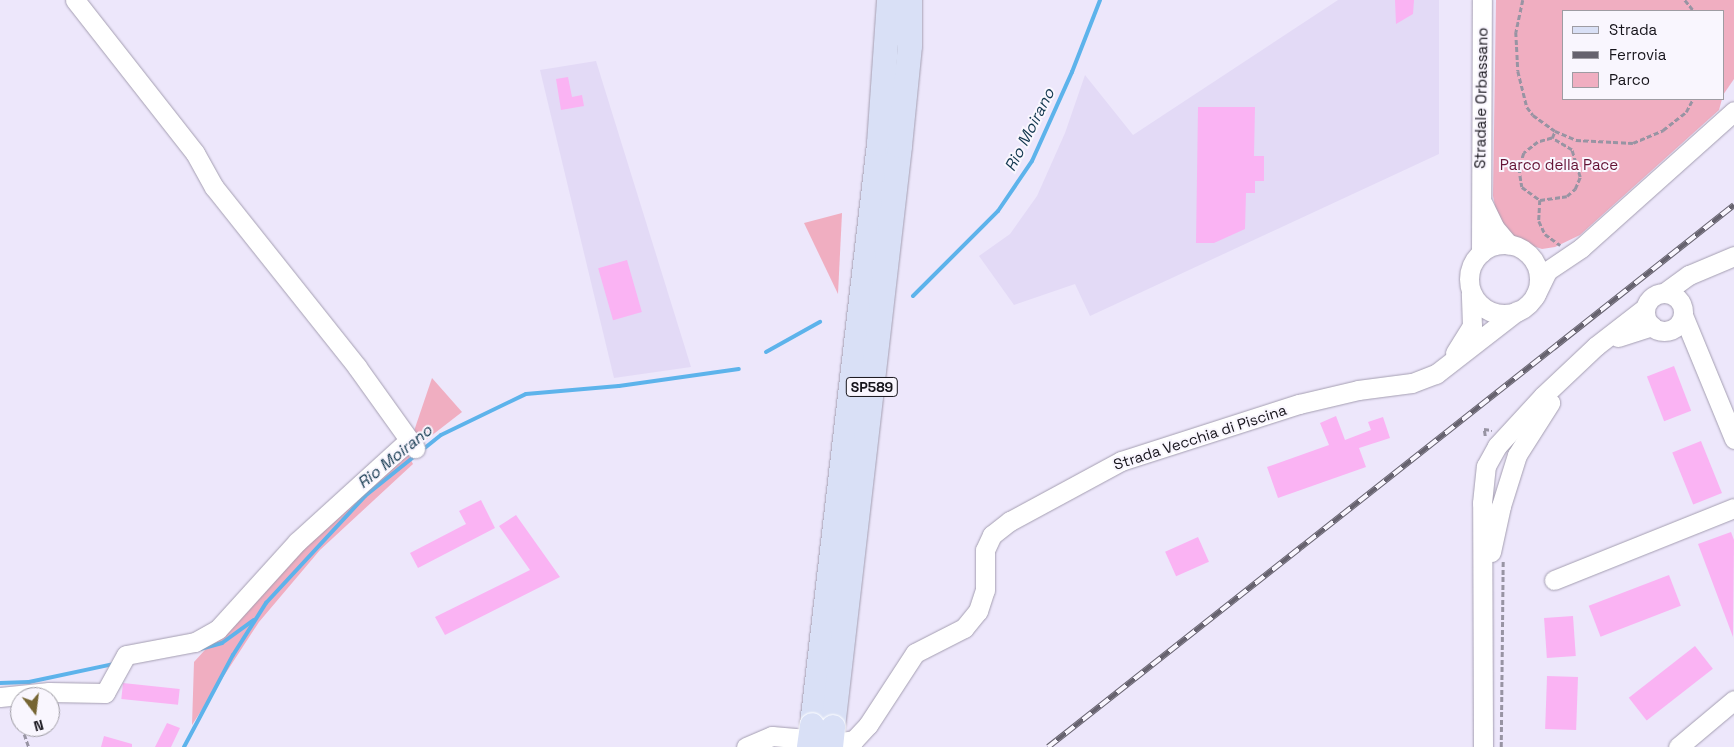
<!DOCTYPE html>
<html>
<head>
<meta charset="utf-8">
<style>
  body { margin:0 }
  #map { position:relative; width:1734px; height:747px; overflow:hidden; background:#ede7fb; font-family:"Space Grotesk",sans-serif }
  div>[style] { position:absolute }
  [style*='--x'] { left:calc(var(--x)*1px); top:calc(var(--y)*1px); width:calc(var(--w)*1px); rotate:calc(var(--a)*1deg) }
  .built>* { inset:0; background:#e3daf6 }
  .green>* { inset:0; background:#f0aec1 }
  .stream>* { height:4px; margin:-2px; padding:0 2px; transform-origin:2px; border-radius:2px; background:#5db3eb }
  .building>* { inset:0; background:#fab3f3; transform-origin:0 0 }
  .path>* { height:2.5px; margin-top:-1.25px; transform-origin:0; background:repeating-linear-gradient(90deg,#9894a3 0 5px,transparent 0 7.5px) }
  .roads { filter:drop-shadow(0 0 1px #a49eb1) drop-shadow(0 0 1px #a49eb1) }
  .minor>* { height:19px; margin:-9.5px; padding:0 9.5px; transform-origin:9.5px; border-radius:9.5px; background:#fff }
  .minor>.ring { margin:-9.5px; padding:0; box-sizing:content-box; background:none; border:19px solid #fff; border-radius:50% }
  .major>* { height:24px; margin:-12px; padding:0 12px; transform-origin:12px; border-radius:12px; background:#d9e0f6 }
  .rail>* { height:5.5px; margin-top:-2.75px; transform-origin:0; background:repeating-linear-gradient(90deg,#f9f6fe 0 11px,#66626e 0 22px); box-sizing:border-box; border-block:1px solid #66626e }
  .bridges { filter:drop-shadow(0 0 1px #fff) drop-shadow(0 0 1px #fff) }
  .major-bridge>* { height:24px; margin:-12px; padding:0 12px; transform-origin:12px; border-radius:12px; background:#d9e0f6 }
  span { translate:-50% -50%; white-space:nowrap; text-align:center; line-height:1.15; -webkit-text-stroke:4px #f9f6fe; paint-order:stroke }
  .shield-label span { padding:1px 4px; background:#f9f6fe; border:1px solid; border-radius:4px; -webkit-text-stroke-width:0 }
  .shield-label { font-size:14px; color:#16141b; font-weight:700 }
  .street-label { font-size:15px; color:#16141b }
  .park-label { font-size:15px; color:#651436 }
  .water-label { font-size:16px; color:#12374e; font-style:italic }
  .legend { position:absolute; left:1562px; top:10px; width:162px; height:90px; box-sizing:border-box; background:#f9f6fe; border:1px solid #9e9ca3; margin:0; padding:6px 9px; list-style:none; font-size:15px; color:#16141b }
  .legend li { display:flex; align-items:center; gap:10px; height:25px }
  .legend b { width:25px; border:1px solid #9e9ca3 }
  .north { position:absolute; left:10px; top:687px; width:50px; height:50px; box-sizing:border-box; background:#f9f6fe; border:1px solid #9e9ca3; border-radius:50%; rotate:165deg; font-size:14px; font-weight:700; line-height:20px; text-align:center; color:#16141b }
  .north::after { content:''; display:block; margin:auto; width:18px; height:22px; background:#766533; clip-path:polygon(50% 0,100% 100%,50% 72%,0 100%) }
</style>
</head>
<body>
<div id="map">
  <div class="built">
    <i style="clip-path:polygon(1338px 0,1439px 0,1439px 154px,1090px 316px,1075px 284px,1014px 305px,979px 256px,1010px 234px,1037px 196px,1065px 133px,1085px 75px,1133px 135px)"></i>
    <i style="clip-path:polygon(596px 61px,691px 367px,614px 378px,540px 70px)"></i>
  </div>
  <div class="green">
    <i style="clip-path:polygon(1496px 0,1734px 0,1734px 79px,1723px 95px,1723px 11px,1563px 11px,1563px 99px,1722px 99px,1719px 110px,1580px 235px,1555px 247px,1542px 249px,1518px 241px,1507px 232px,1496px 211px,1493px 196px)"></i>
    <i style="clip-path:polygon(842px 213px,838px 294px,804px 223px)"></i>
    <i style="clip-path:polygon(432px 378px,462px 412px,422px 443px,414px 431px)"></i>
    <i style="clip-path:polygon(406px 450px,413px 464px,320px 550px,259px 622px,192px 725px,194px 662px,283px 564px)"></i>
  </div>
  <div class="stream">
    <i style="--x:913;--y:296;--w:120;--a:-45"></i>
    <i style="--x:998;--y:211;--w:60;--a:-55.8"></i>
    <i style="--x:1032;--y:161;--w:98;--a:-65.8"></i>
    <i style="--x:1072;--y:72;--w:77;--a:-68.7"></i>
    <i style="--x:766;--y:352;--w:62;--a:-29.1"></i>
    <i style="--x:200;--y:649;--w:23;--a:-15"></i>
    <i style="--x:222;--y:643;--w:39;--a:-36"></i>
    <i style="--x:0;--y:683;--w:29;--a:-2"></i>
    <i style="--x:29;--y:682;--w:87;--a:-12"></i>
    <i style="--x:184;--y:747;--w:104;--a:-62"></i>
    <i style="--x:233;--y:655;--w:62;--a:-57.6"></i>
    <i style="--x:266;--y:603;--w:146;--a:-47.2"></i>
    <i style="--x:365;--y:496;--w:97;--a:-38.8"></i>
    <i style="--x:441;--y:435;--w:94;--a:-25.8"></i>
    <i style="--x:526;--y:394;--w:93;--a:-4.9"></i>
    <i style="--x:619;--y:386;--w:121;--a:-8.1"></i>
  </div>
  <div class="building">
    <i style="clip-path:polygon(1395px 0,1414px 0,1413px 14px,1396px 24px)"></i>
    <i style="clip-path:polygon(568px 77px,572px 97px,582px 95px,584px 106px,561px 110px,556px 79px)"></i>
    <i style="clip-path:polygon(1198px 107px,1255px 107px,1254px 156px,1264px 156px,1264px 181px,1255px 181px,1255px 193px,1246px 193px,1245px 229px,1214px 243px,1196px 243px)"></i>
    <i style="left:627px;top:260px;width:54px;height:30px;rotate:74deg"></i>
    <i style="left:1674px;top:366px;width:48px;height:29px;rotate:69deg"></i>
    <i style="clip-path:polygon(1336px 416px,1345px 440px,1371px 430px,1368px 422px,1383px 417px,1390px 438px,1359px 448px,1366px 467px,1278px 498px,1267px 467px,1329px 445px,1320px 423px)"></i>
    <i style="left:1701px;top:441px;width:56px;height:31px;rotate:68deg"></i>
    <i style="clip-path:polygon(481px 500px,495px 528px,418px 568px,410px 553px,466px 524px,459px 511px)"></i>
    <i style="clip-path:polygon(516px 515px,560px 577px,445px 635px,435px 617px,530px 570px,499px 526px)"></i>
    <i style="clip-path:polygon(1731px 532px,1734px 540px,1733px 637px,1698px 544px)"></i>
    <i style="left:1198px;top:537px;width:27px;height:36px;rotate:66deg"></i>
    <i style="left:1669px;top:575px;width:33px;height:86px;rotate:69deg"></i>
    <i style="left:1573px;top:616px;width:40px;height:29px;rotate:86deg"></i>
    <i style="left:1695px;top:646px;width:29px;height:84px;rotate:52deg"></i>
    <i style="left:1547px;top:676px;width:31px;height:53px;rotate:2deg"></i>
    <i style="left:123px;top:683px;width:57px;height:16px;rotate:6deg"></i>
    <i style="clip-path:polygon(167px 723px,180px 728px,171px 747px,155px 747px)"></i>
    <i style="clip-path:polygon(104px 736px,132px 744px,132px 747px,101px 747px)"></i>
  </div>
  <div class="path">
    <i style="--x:1523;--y:0;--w:33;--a:102"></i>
    <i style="--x:1516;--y:32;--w:39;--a:87"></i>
    <i style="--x:1518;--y:71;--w:37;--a:76"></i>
    <i style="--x:1527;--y:107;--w:10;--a:53"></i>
    <i style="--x:1533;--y:115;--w:27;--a:36"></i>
    <i style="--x:1555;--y:131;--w:23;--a:23"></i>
    <i style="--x:1576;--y:140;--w:57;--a:3"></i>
    <i style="--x:1633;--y:143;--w:33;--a:-23"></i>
    <i style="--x:1663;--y:130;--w:29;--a:-38"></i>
    <i style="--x:1686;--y:112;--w:15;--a:-62"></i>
    <i style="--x:1685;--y:0;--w:14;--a:51"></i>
    <i style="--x:1552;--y:138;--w:15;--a:164"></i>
    <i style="--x:1538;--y:142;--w:18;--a:142"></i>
    <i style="--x:1524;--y:153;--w:16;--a:108"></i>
    <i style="--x:1519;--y:168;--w:19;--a:81"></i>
    <i style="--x:1522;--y:187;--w:22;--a:36"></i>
    <i style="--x:1540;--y:200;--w:27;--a:-8"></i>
    <i style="--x:1567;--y:196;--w:11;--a:-41"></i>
    <i style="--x:1575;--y:189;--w:13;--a:-67"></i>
    <i style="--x:1580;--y:177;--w:28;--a:-107"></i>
    <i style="--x:1572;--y:150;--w:23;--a:-149"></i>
    <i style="--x:1552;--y:138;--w:8;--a:-67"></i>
    <i style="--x:1540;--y:200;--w:21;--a:93"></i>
    <i style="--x:1539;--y:221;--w:14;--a:65"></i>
    <i style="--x:1545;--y:234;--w:19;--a:36"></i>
    <i style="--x:1485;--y:436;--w:7;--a:-98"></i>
    <i style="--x:1484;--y:429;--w:8;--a:7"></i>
    <i style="--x:16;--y:710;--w:13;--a:72"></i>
    <i style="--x:22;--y:727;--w:21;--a:71"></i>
    <i style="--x:1501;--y:747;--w:186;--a:-89.4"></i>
  </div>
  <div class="roads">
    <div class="minor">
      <i style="--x:75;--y:0;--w:194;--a:51.9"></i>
      <i style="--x:195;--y:153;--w:39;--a:61"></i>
      <i style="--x:214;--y:187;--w:230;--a:51.5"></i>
      <i style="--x:357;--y:367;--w:100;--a:54.4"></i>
      <i style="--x:1483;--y:204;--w:25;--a:64"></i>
      <i style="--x:1494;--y:227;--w:23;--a:50"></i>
      <i class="ring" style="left:1469px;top:244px;width:51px;height:51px"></i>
      <i style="--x:1481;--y:253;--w:253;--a:-89.8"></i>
      <i style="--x:1664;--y:293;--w:31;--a:-36"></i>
      <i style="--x:1689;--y:275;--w:49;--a:-22.9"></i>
      <i class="ring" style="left:1645px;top:293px;width:19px;height:19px"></i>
      <i style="--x:1535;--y:296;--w:28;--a:-64"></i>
      <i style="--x:1547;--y:271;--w:41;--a:-34.1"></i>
      <i style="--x:1581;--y:248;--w:205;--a:-41.8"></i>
      <i style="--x:1683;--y:315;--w:134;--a:67.6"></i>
      <i style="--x:1618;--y:337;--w:36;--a:-18"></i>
      <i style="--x:1455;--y:353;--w:32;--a:-58"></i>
      <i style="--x:1472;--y:326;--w:33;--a:-92"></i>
      <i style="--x:1491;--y:552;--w:47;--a:-77.7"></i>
      <i style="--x:1501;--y:506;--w:53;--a:-72.6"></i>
      <i style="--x:1517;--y:455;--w:62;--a:-57.6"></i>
      <i style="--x:1554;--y:580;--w:194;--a:-21.8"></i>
      <i style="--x:0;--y:697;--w:49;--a:-5.8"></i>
      <i style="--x:49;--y:692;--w:56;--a:1"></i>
      <i style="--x:105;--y:693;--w:43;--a:-61.1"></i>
      <i style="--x:126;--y:655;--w:70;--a:-10.7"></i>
      <i style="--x:195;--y:642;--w:26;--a:-29"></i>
      <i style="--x:218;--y:629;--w:118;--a:-47.8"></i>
      <i style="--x:297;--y:542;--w:151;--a:-42.3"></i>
      <i style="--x:746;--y:747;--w:28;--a:-23"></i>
      <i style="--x:772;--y:736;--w:70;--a:4.9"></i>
      <i style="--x:842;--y:742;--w:12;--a:-9"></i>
      <i style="--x:854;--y:740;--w:21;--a:-47"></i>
      <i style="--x:868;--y:725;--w:86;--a:-56.9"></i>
      <i style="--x:915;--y:653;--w:55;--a:-27"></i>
      <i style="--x:964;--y:628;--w:22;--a:-51"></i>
      <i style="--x:978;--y:611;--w:22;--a:-72"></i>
      <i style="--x:985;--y:590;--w:40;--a:-90"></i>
      <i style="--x:985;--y:550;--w:17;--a:-65"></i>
      <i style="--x:992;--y:535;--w:23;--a:-38"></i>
      <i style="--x:1010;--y:521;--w:126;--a:-28.4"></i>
      <i style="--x:1121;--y:461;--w:187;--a:-17.8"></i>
      <i style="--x:1299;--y:404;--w:61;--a:-13.3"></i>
      <i style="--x:1358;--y:390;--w:54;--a:-7.4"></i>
      <i style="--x:1412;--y:383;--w:26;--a:-21"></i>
      <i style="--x:1436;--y:374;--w:103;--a:-37.9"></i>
      <i style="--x:1483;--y:747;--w:244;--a:-90.2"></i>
      <i style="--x:1482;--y:503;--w:37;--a:-84"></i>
      <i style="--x:1486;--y:466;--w:23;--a:-61"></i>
      <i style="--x:1497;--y:446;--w:68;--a:-47.4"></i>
      <i style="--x:1543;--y:396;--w:73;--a:-43.3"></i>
      <i style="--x:1596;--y:346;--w:62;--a:-37.8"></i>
      <i style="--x:1678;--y:747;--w:73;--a:-40"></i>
    </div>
    <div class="major">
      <i style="--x:812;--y:725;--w:585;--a:-83.42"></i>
      <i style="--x:879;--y:144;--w:144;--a:-86"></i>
      <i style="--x:833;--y:727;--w:585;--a:-83.42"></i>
      <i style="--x:900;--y:146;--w:100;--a:-84.3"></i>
      <i style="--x:910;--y:46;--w:46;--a:-90"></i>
    </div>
  </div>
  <div class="rail">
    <i style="--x:1048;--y:747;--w:874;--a:-38.31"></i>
  </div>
  <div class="bridges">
    <div class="major-bridge">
      <i style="--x:809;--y:747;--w:22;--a:-82"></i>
      <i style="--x:831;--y:747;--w:20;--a:-84"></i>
    </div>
  </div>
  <div class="shield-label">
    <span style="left:872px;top:387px">SP589</span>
  </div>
  <div class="street-label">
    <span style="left:1481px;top:98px;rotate:-89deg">Stradale Orbassano</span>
    <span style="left:1200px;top:437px;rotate:-18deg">Strada Vecchia di Piscina</span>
  </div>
  <div class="park-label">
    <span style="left:1559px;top:165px">Parco della Pace</span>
  </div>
  <div class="water-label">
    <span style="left:1030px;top:130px;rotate:-63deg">Rio Moirano</span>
    <span style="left:395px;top:457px;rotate:-39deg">Rio Moirano</span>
  </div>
  <ul class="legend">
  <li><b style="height:6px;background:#d9e0f6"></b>Strada</li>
  <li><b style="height:6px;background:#66626e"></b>Ferrovia</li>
  <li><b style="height:14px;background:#f0aec1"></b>Parco</li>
  </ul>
  <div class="north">N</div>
</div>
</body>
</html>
